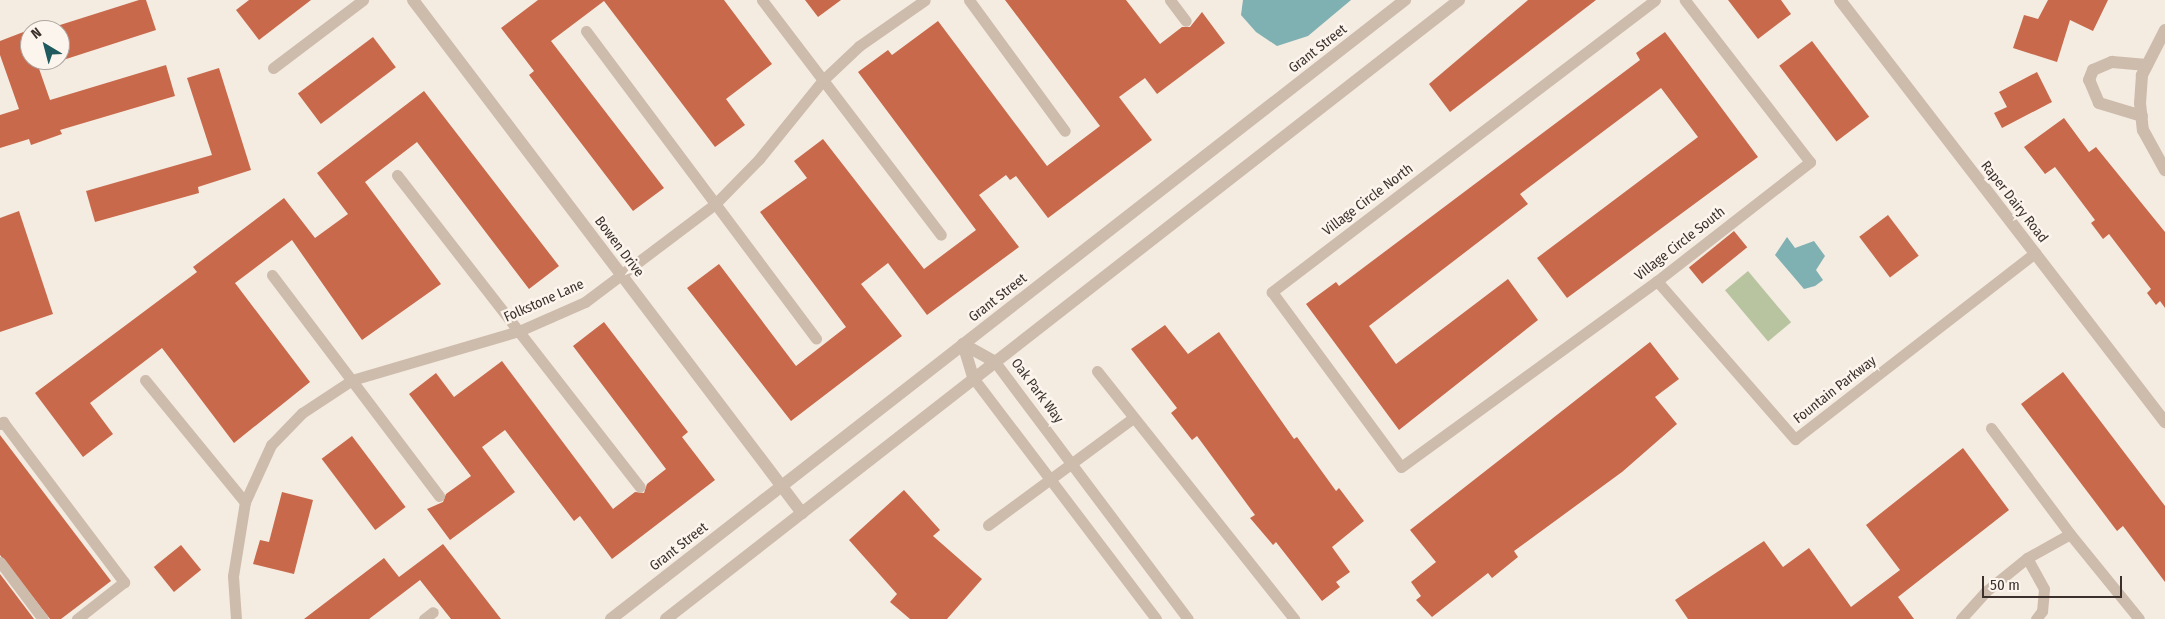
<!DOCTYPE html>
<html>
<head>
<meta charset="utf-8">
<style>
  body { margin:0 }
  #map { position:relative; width:2165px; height:619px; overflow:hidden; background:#f4ebe1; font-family:"Fira Sans Condensed",sans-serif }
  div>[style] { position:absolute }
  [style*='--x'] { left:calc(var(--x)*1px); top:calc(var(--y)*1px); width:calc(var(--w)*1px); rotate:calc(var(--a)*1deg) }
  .green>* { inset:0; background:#b8c4a0; transform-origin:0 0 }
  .water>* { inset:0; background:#7fb0b2 }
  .building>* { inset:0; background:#c8694b; transform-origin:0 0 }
  .service>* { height:11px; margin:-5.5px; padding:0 5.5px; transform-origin:5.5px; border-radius:5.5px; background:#cdbbac }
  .minor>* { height:12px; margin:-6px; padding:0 6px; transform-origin:6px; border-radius:6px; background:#cdbbac }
  .tertiary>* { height:12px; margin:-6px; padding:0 6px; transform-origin:6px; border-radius:6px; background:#cdbbac }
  span { translate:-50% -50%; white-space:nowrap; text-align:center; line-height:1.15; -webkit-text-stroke:5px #fbf5ee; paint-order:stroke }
  .street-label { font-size:14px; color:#3b302b }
  .north { position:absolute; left:20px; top:20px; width:50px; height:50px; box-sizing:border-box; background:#fbf5ee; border:1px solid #aea6a0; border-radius:50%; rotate:323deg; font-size:14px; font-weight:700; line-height:20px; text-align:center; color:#3b302b }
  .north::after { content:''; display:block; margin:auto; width:18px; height:22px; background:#1f5a5e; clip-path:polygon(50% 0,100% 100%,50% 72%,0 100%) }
  .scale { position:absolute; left:1982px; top:576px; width:140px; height:22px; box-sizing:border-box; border:2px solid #3b302b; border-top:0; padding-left:6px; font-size:15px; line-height:18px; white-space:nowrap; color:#3b302b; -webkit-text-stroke:4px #fbf5ee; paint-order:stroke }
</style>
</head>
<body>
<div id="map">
  <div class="green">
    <i style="left:1748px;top:271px;width:67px;height:30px;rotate:50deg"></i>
  </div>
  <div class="water">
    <i style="clip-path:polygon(1243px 0,1351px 0,1308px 36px,1277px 46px,1256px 32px,1241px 15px)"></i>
    <i style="clip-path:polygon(1787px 237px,1795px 248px,1814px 241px,1825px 256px,1816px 270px,1823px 280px,1815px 286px,1804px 289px,1775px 255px)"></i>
  </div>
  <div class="building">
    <i style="clip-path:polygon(139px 0,146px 0,156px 30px,60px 61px,60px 25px)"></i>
    <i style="clip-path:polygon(249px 0,311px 0,259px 40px,236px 10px)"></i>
    <i style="clip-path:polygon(538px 0,724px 0,772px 64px,726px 99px,745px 125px,715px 147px,604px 1px,551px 41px,664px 188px,633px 211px,529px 75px,534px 71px,501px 28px)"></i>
    <i style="clip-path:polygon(805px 0,841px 0,818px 17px)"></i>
    <i style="clip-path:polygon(1005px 0,1126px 0,1160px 44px,1182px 27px,1190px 27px,1202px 12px,1225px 43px,1157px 94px,1145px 78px,1119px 97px,1152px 140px,1048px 218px,1016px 176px,1010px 180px,1006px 175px,979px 195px,1019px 247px,927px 315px,888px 263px,861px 284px,902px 336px,791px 421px,687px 288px,719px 264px,796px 366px,846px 327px,760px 212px,807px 178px,794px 161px,823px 139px,924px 269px,976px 230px,858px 72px,888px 50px,892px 55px,938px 21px,1047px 166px,1100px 126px)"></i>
    <i style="clip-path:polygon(1528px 0,1596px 0,1450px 112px,1429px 84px)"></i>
    <i style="clip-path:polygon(1728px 0,1781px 0,1791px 14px,1758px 39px)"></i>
    <i style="clip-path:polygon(2048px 0,2108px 0,2093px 31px,2070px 20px,2057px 62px,2013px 48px,2024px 15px,2038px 19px)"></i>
    <i style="clip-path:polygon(26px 31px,30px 60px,36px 60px,50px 100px,166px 65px,175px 96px,60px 130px,62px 134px,31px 145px,29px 139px,0 148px,0 115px,19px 109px,0 55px,0 41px)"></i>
    <i style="clip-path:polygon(1665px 32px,1758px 157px,1567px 298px,1537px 258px,1698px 137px,1661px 88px,1520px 194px,1528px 204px,1369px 326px,1396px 364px,1508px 279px,1538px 320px,1399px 430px,1306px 304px,1336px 282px,1339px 286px,1640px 60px,1636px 53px)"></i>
    <i style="left:373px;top:37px;width:38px;height:94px;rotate:53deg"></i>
    <i style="left:1812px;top:41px;width:95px;height:41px;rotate:53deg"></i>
    <i style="clip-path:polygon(219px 68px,251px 170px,198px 187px,199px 193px,95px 222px,86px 191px,212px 155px,187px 78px)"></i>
    <i style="clip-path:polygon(2037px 72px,2052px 102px,2002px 128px,1994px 113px,2007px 107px,1999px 92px)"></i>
    <i style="clip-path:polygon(424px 91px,559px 266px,529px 289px,417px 142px,365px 182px,441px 284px,362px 340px,292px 240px,235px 283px,310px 382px,234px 443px,162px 348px,90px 403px,113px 434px,83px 457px,35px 393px,197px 272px,193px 267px,284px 198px,315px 238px,348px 214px,317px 173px)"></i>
    <i style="clip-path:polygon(2064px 118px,2089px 152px,2096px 147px,2165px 232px,2165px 308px,2160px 301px,2156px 305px,2147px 293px,2151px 289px,2109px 234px,2103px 239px,2091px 223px,2095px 220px,2055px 167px,2045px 174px,2024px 147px)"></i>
    <i style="clip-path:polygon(19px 211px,53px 314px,0 332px,0 218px)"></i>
    <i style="left:1888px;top:215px;width:51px;height:36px;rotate:53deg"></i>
    <i style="left:1734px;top:231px;width:21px;height:58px;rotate:51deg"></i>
    <i style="clip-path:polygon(604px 322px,688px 432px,682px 437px,715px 480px,612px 559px,580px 516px,574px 521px,505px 430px,482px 447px,515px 492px,450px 540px,427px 509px,443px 502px,446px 494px,471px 476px,409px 394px,436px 373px,454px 397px,502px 361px,613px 509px,635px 492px,644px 493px,647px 484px,666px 469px,573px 346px)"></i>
    <i style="clip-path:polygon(1165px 325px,1188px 354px,1219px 332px,1294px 439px,1297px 437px,1336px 491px,1339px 488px,1364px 521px,1332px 547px,1350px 572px,1336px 582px,1340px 587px,1322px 601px,1276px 542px,1273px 545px,1250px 518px,1255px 515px,1197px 436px,1192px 440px,1171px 413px,1177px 408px,1131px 349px)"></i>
    <i style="clip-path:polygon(1650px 342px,1679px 379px,1655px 397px,1677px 424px,1622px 472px,1514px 551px,1518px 557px,1492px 578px,1488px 573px,1432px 617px,1416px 600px,1421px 596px,1411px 582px,1436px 562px,1410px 530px)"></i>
    <i style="clip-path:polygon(2063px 372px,2165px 506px,2165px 582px,2123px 526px,2117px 531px,2021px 404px)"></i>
    <i style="clip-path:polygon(0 435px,111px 581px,61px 619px,50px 619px,0 555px)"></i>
    <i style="left:352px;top:436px;width:89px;height:38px;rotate:53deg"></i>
    <i style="clip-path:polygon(1963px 448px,2009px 510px,1898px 597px,1914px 619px,1688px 619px,1675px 600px,1764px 541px,1783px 567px,1809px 548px,1851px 607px,1900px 570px,1866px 525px)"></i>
    <i style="clip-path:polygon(904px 490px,940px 530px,933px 536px,982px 579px,947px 619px,910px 619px,890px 602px,897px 594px,849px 540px)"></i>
    <i style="clip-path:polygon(282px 492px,313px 500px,294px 574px,253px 564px,260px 540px,269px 542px)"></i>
    <i style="clip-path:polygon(443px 544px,501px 619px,451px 619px,420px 580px,369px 619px,304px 619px,384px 558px,399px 577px)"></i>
    <i style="left:181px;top:545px;width:32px;height:35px;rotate:51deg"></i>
    <i style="clip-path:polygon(0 574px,34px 619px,0 619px)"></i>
  </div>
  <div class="service">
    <i style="--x:762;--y:0;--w:295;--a:52.7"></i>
    <i style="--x:969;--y:0;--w:162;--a:53.8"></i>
    <i style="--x:1170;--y:0;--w:26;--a:53"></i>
    <i style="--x:1655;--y:0;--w:482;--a:142.7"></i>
    <i style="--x:1272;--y:292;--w:217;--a:53.6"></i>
    <i style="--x:1401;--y:467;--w:316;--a:-36"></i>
    <i style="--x:1657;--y:281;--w:194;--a:-37.9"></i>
    <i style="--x:1810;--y:162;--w:205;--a:-127.7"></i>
    <i style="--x:586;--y:31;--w:384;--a:53.2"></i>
    <i style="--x:273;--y:68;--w:113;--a:-37.1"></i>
    <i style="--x:397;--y:175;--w:395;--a:52.1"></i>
    <i style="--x:272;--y:275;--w:277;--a:52.9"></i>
    <i style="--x:1657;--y:281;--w:210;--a:48.9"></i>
    <i style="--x:1795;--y:439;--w:304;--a:-37.8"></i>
    <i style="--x:995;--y:362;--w:321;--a:53.1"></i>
    <i style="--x:1097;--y:371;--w:317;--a:51.5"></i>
    <i style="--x:974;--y:379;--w:301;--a:52.8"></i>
    <i style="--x:145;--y:380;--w:158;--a:50.7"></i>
    <i style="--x:0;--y:424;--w:4;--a:-34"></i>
    <i style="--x:3;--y:422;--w:201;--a:52.9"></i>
    <i style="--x:124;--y:582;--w:60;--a:141.8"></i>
    <i style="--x:1991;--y:428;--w:132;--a:53.3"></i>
    <i style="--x:988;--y:525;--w:180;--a:-36.4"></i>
    <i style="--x:2027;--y:558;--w:35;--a:61"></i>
    <i style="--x:2044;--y:589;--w:22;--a:95"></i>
    <i style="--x:2042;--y:611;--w:10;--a:127"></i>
    <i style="--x:0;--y:562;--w:71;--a:53"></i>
    <i style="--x:236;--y:619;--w:43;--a:-94"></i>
    <i style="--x:233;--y:576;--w:75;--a:-80.8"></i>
    <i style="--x:245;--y:502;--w:63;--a:-65.5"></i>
    <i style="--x:271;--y:445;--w:45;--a:-45.9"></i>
    <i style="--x:302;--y:413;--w:60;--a:-33.4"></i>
    <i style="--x:352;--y:380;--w:174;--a:-16.4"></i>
    <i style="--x:519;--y:331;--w:72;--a:-23.7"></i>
    <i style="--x:585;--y:302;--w:163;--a:-37"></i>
    <i style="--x:715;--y:204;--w:63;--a:-45.6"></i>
    <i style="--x:759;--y:159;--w:102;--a:-51"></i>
    <i style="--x:823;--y:80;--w:50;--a:-43.4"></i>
    <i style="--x:859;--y:46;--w:80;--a:-34.9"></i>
    <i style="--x:424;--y:619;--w:11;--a:-38"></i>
    <i style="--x:1961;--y:619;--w:36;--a:-48"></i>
    <i style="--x:1985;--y:592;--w:54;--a:-39"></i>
    <i style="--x:2027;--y:558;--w:49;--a:-29.2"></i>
    <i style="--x:2070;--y:534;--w:109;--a:50.9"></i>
  </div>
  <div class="minor">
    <i style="--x:413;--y:0;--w:644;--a:52.83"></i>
    <i style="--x:2165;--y:30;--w:51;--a:117.1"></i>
    <i style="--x:2142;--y:75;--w:28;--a:94"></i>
    <i style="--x:2140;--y:103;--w:27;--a:84"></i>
    <i style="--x:2143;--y:130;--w:46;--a:61.2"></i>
    <i style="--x:2142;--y:116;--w:45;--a:-163.2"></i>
    <i style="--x:2099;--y:103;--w:25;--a:-113"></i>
    <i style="--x:2089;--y:80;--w:11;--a:-68"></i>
    <i style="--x:2093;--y:70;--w:21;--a:-23"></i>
    <i style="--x:2112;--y:62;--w:35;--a:5"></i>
    <i style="--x:963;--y:344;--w:37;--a:29"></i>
    <i style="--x:963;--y:344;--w:37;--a:73"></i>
  </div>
  <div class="tertiary">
    <i style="--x:1840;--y:0;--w:533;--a:52.4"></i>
    <i style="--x:611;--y:619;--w:1007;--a:-37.94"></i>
    <i style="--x:666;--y:619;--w:1006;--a:-37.97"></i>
  </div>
  <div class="street-label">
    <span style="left:1318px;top:49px;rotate:-38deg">Grant Street</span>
    <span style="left:1368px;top:200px;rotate:-37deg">Village Circle North</span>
    <span style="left:2014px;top:202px;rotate:52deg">Raper Dairy Road</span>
    <span style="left:1680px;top:244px;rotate:-38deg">Village Circle South</span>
    <span style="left:619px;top:247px;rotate:53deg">Bowen Drive</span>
    <span style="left:998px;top:298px;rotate:-38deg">Grant Street</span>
    <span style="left:544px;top:301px;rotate:-24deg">Folkstone Lane</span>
    <span style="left:1835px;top:390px;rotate:-38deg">Fountain Parkway</span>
    <span style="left:1037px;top:391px;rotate:53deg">Oak Park Way</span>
    <span style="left:679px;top:547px;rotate:-38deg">Grant Street</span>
  </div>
  <div class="north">N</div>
  <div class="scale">50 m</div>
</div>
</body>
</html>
